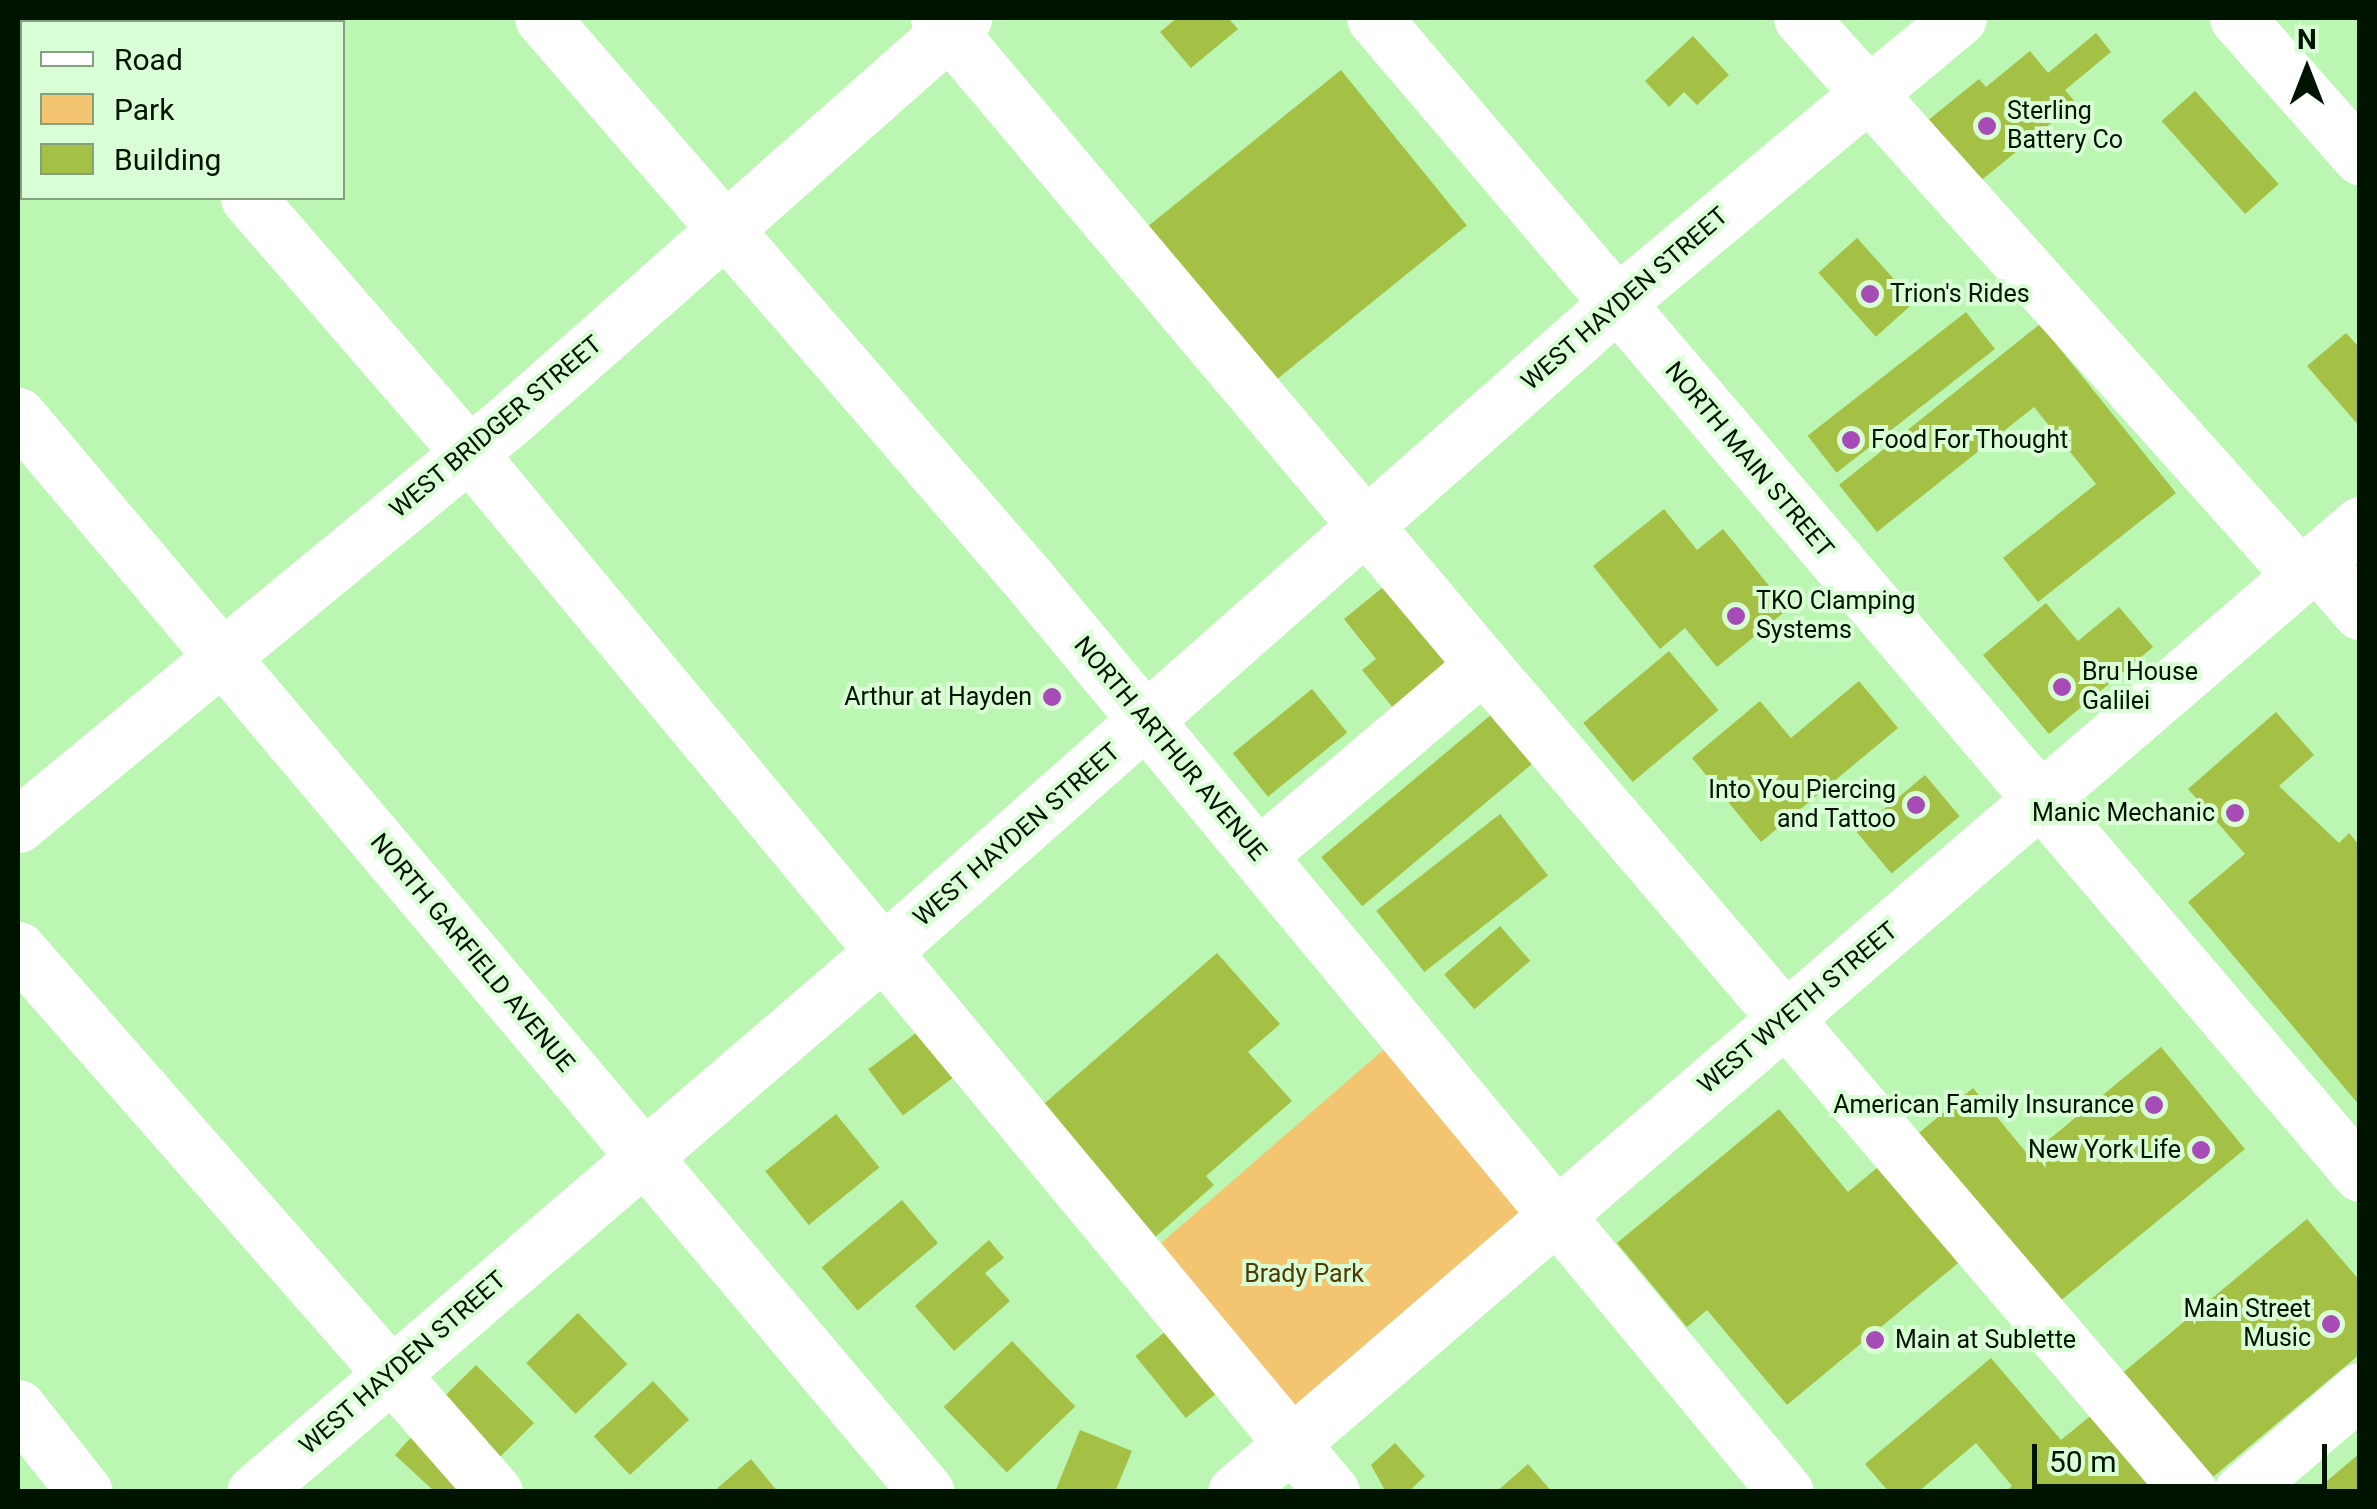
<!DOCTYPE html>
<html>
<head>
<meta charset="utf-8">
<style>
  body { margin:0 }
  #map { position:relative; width:2377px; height:1509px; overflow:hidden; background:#bbf6b2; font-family:Roboto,sans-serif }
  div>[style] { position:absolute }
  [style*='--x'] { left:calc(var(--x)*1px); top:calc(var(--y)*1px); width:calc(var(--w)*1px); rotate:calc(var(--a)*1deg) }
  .green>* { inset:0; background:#f3c570; transform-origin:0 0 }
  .building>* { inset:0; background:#a4c146; transform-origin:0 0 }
  .minor>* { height:55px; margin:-27.5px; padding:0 27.5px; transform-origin:27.5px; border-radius:27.5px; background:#fff }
  .major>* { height:55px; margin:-27.5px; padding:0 27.5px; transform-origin:27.5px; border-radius:27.5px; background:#fff }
  .dots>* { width:28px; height:28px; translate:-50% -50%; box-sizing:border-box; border:5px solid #d9fdd4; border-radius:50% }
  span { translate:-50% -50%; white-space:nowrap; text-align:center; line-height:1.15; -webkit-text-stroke:8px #d9fdd4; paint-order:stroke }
  .poi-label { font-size:25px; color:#011400 }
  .left { translate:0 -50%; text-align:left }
  .right { translate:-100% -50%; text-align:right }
  .street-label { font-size:25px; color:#011400 }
  .park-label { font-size:25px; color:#503903 }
  .frame { position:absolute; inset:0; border:20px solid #011400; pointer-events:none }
  .legend { position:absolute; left:20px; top:20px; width:325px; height:180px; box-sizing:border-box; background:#d9fdd4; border:2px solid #83a07f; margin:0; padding:12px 18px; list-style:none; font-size:30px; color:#011400 }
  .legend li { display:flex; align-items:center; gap:20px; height:50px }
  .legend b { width:50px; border:2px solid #83a07f }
  .north { position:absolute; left:2257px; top:20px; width:100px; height:100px; -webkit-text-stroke:8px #d9fdd4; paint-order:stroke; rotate:0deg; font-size:28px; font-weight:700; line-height:40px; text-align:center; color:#011400 }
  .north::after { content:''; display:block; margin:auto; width:35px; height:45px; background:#011400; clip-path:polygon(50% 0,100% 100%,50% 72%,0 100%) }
  .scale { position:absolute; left:2032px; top:1444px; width:295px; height:45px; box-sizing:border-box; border:5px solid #011400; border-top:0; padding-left:12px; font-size:30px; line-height:35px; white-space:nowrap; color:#011400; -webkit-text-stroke:8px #d9fdd4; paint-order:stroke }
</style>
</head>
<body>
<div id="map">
  <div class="green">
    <i style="left:1405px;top:1031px;width:238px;height:355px;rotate:49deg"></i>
  </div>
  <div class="building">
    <i style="clip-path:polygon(1177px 18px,1228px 18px,1238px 29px,1191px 68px,1160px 32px)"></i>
    <i style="clip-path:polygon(2096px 33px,2111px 52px,2065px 90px,2076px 103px,1967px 192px,1916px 130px,1979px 79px,1986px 87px,2030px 51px,2048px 73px)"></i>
    <i style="clip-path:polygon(1693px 36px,1729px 75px,1697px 105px,1684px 92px,1669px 107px,1645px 81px)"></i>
    <i style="left:1341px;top:70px;width:200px;height:248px;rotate:51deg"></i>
    <i style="left:2195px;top:91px;width:125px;height:45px;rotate:48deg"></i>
    <i style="left:1857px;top:238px;width:86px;height:52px;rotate:48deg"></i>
    <i style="left:1966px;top:312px;width:47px;height:201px;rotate:52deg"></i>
    <i style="clip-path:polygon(2040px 324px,2176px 493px,2038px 602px,2003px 558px,2096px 484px,2034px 407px,1877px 532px,1839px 485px)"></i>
    <i style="clip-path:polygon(2346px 333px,2360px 348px,2360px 427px,2307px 366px)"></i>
    <i style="clip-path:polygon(1664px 509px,1697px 550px,1723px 529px,1788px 609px,1717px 667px,1685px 628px,1660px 649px,1593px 566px)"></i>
    <i style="clip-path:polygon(1387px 584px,1461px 674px,1403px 720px,1362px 670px,1376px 659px,1344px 619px)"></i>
    <i style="clip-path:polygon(2046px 603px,2078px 641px,2119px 607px,2153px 647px,2049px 734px,1983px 655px)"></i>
    <i style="left:1669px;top:651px;width:77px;height:112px;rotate:50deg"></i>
    <i style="clip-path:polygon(1859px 681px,1898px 728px,1761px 842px,1692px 758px,1760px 701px,1791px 738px)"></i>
    <i style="left:1312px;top:689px;width:56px;height:102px;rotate:51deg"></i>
    <i style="clip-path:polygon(2276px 712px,2314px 755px,2279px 786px,2339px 843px,2349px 833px,2360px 846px,2360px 1106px,2188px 902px,2245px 854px,2188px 789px)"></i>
    <i style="left:1492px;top:714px;width:64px;height:223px;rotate:50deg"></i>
    <i style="left:1925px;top:775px;width:54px;height:89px;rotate:50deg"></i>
    <i style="left:1500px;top:814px;width:78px;height:157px;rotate:52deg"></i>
    <i style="left:1500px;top:926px;width:46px;height:74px;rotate:49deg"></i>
    <i style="clip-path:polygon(1217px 953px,1280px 1024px,1248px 1052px,1292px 1101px,1206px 1176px,1214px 1185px,1144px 1247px,1029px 1117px)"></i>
    <i style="left:924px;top:1027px;width:58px;height:70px;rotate:53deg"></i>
    <i style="clip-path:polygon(2161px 1047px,2245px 1149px,2048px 1311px,1908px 1142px,1973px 1088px,2029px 1156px)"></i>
    <i style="clip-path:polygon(1779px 1109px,1848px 1192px,1889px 1158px,1969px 1254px,1787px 1405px,1707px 1310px,1687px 1327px,1617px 1243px)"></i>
    <i style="left:836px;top:1114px;width:69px;height:91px;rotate:51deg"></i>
    <i style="left:902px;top:1200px;width:56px;height:105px;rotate:50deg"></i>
    <i style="clip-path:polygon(2307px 1219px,2360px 1281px,2360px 1354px,2201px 1487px,2113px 1381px)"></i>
    <i style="clip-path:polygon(989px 1240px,1004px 1258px,985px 1273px,1010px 1301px,954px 1351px,915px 1306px)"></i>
    <i style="left:578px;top:1313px;width:71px;height:72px;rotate:46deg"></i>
    <i style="left:1165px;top:1332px;width:80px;height:38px;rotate:51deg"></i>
    <i style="left:1012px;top:1341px;width:91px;height:95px;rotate:46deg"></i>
    <i style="clip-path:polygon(1991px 1358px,2061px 1440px,2099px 1409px,2162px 1482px,2151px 1492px,2005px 1492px,2012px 1486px,1976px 1443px,1918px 1492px,1889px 1492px,1865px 1464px)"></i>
    <i style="left:476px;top:1365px;width:82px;height:50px;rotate:45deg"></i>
    <i style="left:653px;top:1381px;width:53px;height:81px;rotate:47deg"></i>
    <i style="clip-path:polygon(1080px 1430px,1132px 1451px,1115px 1492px,1055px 1492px)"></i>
    <i style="clip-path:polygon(414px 1434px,465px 1479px,454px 1492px,435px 1492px,395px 1455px)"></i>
    <i style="clip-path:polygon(1395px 1443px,1425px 1476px,1408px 1492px,1386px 1492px,1371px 1465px)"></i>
    <i style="clip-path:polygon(2360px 1453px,2360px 1492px,2314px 1492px)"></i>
    <i style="clip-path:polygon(751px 1459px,778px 1492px,713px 1492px)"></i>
    <i style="clip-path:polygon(1528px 1464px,1552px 1492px,1496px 1492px)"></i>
  </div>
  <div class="minor">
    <i style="--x:92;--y:18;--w:6;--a:45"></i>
    <i style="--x:938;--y:18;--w:846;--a:49.89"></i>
    <i style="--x:1801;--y:18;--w:748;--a:48.14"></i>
    <i style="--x:2237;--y:18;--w:186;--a:48.5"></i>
    <i style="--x:248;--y:198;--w:337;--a:49.1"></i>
    <i style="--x:469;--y:453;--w:1351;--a:50.29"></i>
    <i style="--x:18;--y:415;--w:1409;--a:49.84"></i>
    <i style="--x:2316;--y:562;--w:67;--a:48.7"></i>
    <i style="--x:18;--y:825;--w:635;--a:-39.51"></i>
    <i style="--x:508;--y:421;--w:609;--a:-41.47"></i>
    <i style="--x:1259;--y:855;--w:294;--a:-40.3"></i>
    <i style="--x:1483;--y:665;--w:1088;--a:49.47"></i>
    <i style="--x:18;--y:949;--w:723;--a:48.7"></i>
    <i style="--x:18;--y:1407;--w:108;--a:51.8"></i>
    <i style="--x:254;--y:1492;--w:854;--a:-40.68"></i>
    <i style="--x:902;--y:935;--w:954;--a:-41.47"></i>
    <i style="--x:1617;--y:303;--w:445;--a:-39.8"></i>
    <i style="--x:1235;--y:1492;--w:1484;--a:-40.71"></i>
    <i style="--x:2241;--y:1492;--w:157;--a:-40.6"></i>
  </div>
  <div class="major">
    <i style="--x:542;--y:18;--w:746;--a:49.07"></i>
    <i style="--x:1031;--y:582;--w:1182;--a:50.32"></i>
    <i style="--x:1374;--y:18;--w:1519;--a:49.54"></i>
  </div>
  <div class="dots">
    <i style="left:1987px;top:126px;background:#a74cb7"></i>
    <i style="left:1870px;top:294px;background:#a74cb7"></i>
    <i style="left:1851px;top:440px;background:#a74cb7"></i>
    <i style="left:1736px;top:616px;background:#a74cb7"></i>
    <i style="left:2062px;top:687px;background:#a74cb7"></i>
    <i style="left:1052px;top:697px;background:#a74cb7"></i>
    <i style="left:1916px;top:805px;background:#a74cb7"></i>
    <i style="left:2235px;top:813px;background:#a74cb7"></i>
    <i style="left:2154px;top:1105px;background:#a74cb7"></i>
    <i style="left:2201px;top:1150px;background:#a74cb7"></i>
    <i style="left:2331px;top:1324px;background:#a74cb7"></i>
    <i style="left:1875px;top:1340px;background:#a74cb7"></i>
  </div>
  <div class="poi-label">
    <span class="left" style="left:2007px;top:126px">Sterling<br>Battery Co</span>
    <span class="left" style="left:1890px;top:294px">Trion's Rides</span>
    <span class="left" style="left:1871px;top:440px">Food For Thought</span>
    <span class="left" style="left:1756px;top:616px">TKO Clamping<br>Systems</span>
    <span class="left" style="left:2082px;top:687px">Bru House<br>Galilei</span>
    <span class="right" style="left:1032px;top:697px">Arthur at Hayden</span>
    <span class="right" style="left:1896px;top:805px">Into You Piercing<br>and Tattoo</span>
    <span class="right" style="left:2215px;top:813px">Manic Mechanic</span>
    <span class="right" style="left:2134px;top:1105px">American Family Insurance</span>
    <span class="right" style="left:2181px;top:1150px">New York Life</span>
    <span class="right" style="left:2311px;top:1324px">Main Street<br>Music</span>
    <span class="left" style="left:1895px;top:1340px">Main at Sublette</span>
  </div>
  <div class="street-label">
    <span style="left:1625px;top:299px;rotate:-41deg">WEST HAYDEN STREET</span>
    <span style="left:496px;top:427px;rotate:-40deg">WEST BRIDGER STREET</span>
    <span style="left:1749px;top:460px;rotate:50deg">NORTH MAIN STREET</span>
    <span style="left:1170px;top:749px;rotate:50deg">NORTH ARTHUR AVENUE</span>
    <span style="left:1017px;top:835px;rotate:-41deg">WEST HAYDEN STREET</span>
    <span style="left:472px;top:953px;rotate:50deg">NORTH GARFIELD AVENUE</span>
    <span style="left:1798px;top:1008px;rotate:-40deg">WEST WYETH STREET</span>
    <span style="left:403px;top:1363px;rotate:-41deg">WEST HAYDEN STREET</span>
  </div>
  <div class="park-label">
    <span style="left:1304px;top:1274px">Brady Park</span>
  </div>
  <div class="frame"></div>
  <ul class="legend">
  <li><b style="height:12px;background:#fff"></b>Road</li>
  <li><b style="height:28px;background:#f3c570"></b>Park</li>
  <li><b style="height:28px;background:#a4c146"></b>Building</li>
  </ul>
  <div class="north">N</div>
  <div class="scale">50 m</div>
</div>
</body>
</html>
